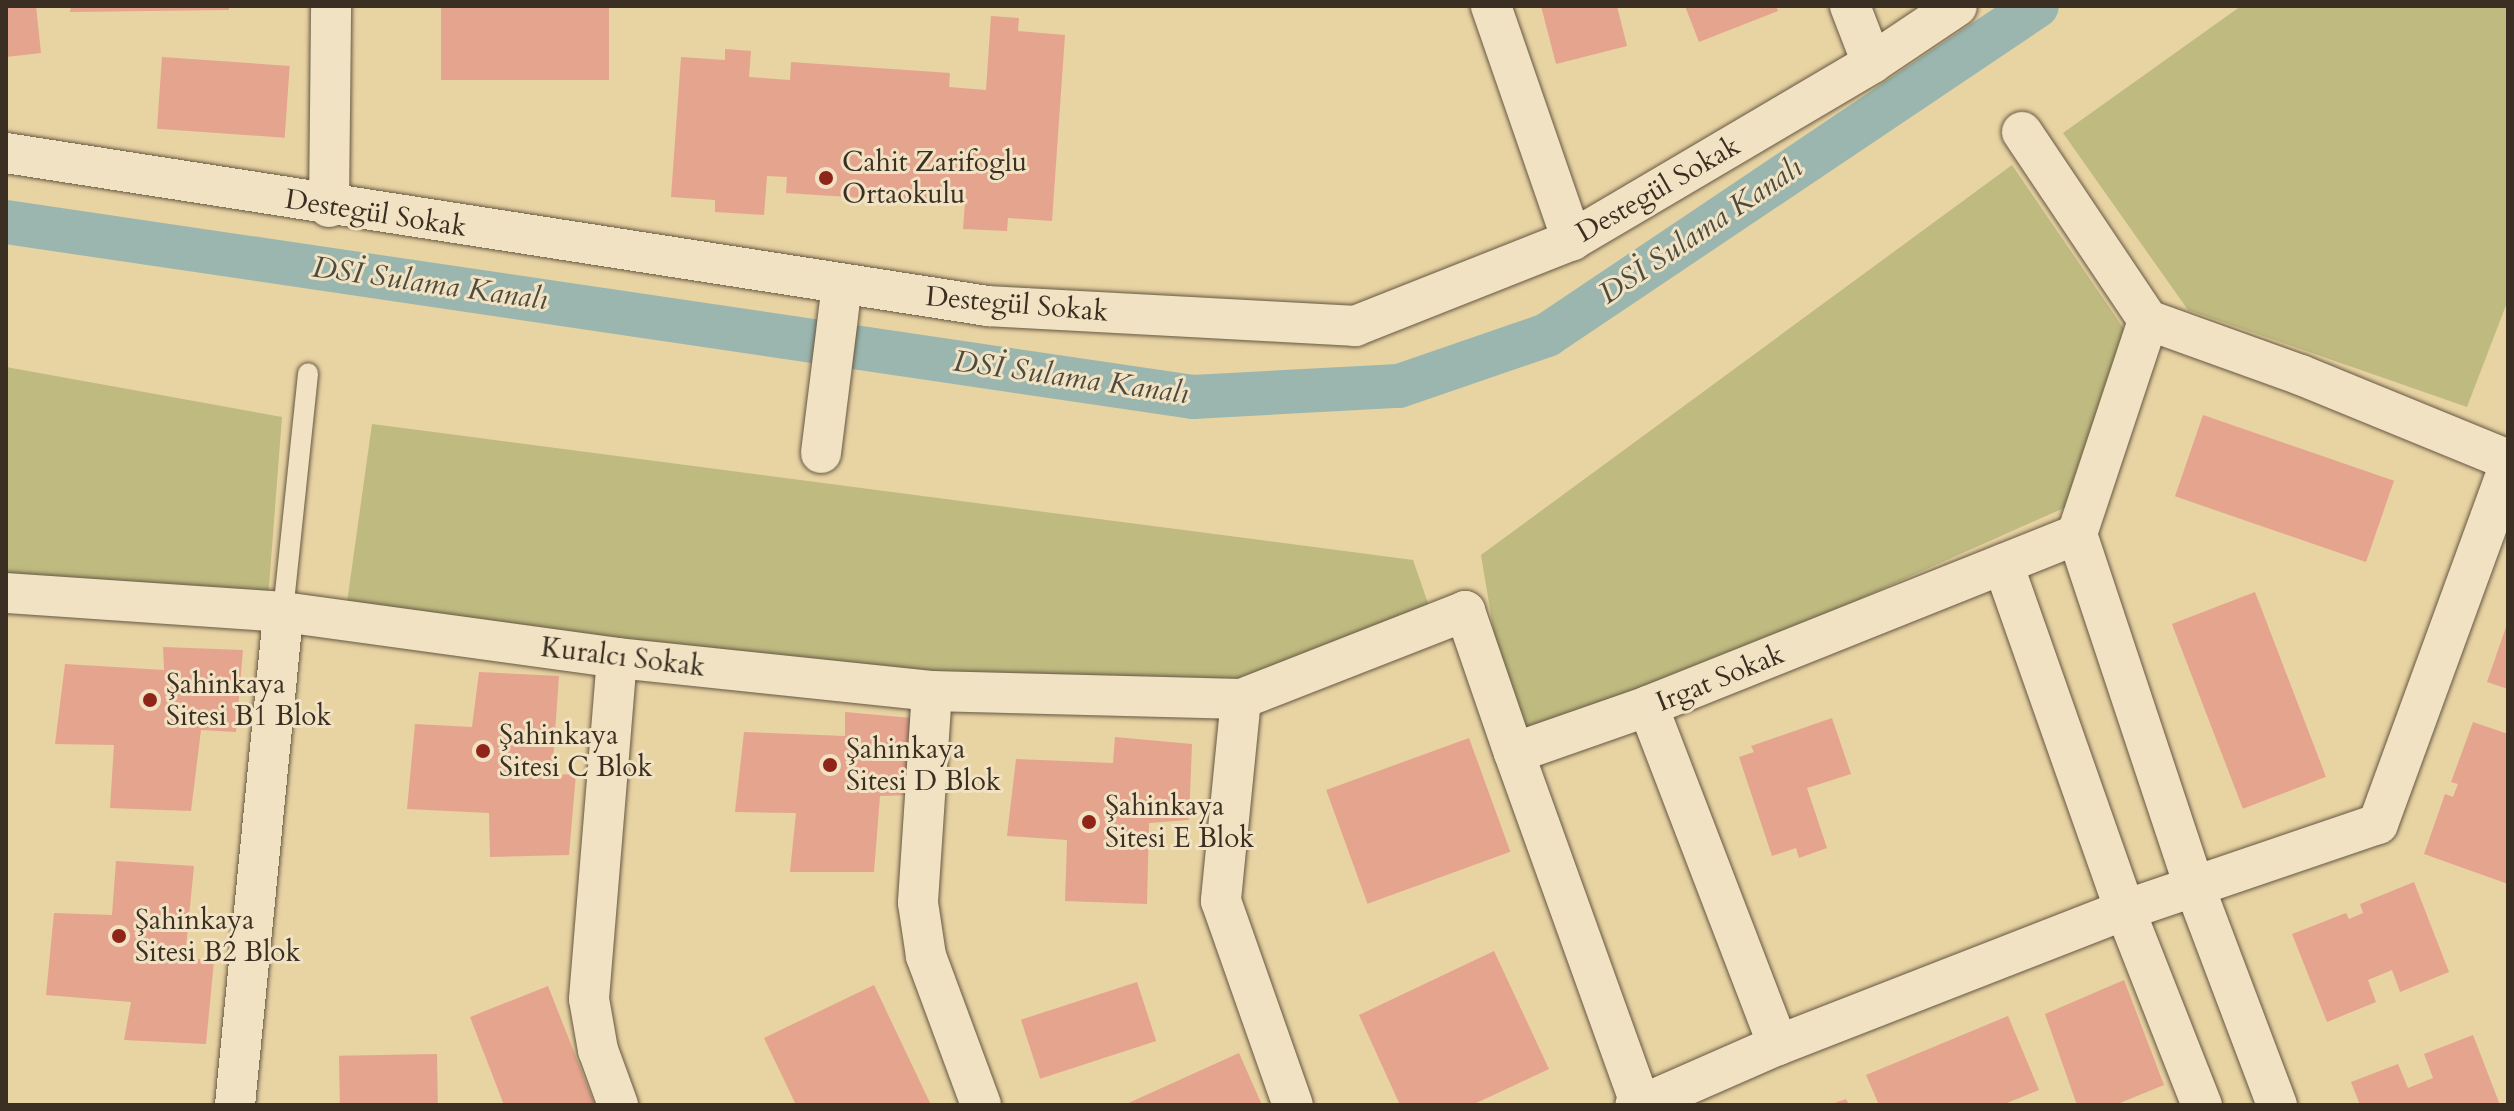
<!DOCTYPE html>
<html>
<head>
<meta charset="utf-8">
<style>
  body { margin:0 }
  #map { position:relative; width:2514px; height:1111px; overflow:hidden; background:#e8d3a3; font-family:Cardo,serif }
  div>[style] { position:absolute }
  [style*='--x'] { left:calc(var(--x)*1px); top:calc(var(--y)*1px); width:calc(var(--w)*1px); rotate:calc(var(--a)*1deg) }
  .green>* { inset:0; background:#beba80 }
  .canal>* { height:44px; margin:-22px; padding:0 22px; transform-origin:22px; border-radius:22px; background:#9ab6af }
  .building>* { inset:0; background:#e5a48e; transform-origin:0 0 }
  .roads { filter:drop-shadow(0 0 2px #665842) drop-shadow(0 0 2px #665842) }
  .lane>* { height:20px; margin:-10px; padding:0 10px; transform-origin:10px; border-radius:10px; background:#f0e2c3 }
  .street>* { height:40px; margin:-20px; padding:0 20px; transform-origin:20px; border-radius:20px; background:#f0e2c3 }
  .dots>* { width:22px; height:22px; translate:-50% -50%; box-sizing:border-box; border:4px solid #f0e2c3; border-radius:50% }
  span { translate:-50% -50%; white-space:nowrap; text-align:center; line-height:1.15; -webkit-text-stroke:6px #f0e2c3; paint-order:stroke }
  .poi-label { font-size:28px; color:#3a2f22 }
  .left { translate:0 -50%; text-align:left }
  .street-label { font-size:28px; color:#3a2f22 }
  .water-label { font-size:30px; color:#4d4a3e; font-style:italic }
  .frame { position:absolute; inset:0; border:8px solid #3a2f22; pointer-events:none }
</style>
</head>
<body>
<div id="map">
  <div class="green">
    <i style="clip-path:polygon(2241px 6px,2508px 6px,2508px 300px,2467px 407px,2188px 310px,2063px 133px)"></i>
    <i style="clip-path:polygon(2012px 165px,2124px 329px,2066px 507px,1514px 753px,1481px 555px)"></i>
    <i style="clip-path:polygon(6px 367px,282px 417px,268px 599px,6px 576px)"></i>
    <i style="clip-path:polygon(372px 424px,1413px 560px,1430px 609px,1233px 689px,905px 679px,345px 617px)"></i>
  </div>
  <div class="canal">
    <i style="--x:6;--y:222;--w:1200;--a:8.39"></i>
    <i style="--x:1193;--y:397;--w:206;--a:-3.1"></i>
    <i style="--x:1399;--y:386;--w:157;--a:-19"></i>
    <i style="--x:1547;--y:335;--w:590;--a:-33.88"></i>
  </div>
  <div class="building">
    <i style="clip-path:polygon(6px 6px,36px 6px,41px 53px,6px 57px)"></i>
    <i style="clip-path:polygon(71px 6px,229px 6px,229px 10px,70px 12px)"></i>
    <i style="left:441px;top:6px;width:168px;height:74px"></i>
    <i style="clip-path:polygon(1541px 6px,1617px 6px,1627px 46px,1556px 64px)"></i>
    <i style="clip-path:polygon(1685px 6px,1776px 6px,1778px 11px,1699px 42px)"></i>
    <i style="clip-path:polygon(991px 16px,1019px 18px,1018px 31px,1065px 35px,1052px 221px,1008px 218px,1007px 231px,963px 229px,966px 189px,944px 188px,942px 203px,786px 193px,787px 177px,767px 176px,764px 215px,715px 212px,715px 200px,671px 197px,681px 57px,725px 60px,725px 49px,751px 51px,749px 77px,790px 80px,791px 62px,950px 73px,949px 87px,986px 90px)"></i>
    <i style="left:162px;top:57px;width:128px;height:72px;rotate:4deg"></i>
    <i style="left:2203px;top:415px;width:202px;height:86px;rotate:19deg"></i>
    <i style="left:2255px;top:592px;width:198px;height:89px;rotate:69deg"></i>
    <i style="clip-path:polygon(2508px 621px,2508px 689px,2487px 682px)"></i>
    <i style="clip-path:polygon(163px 647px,243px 650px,236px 732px,201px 730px,191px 811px,110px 808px,114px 745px,55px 744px,65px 664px,164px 670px)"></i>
    <i style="clip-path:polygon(479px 672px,559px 676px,552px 775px,576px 774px,569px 855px,490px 857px,489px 813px,407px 809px,415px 724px,472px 727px)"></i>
    <i style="clip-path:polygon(845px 712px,923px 719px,917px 795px,880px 796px,874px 872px,790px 872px,796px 813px,735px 812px,744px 732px,845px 736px)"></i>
    <i style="clip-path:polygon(1832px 718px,1851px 774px,1807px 788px,1827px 848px,1799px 858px,1796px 848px,1772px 856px,1739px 757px,1754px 752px,1751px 746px)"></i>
    <i style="clip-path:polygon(2473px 722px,2508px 734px,2508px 884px,2424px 854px,2445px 794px,2453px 797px,2458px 784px,2451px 782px)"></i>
    <i style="clip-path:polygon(1115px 737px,1192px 744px,1189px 820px,1149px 823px,1147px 904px,1065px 901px,1067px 840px,1007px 836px,1016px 759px,1113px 763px)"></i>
    <i style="left:1469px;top:738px;width:121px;height:152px;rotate:70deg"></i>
    <i style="clip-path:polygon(116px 861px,194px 866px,185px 957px,214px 961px,206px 1044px,124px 1040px,131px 1002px,46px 995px,54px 913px,112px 915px)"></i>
    <i style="clip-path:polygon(2414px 882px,2449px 972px,2400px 992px,2392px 970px,2368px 980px,2376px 1002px,2327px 1022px,2292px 934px,2346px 913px,2349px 919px,2363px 913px,2360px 904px)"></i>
    <i style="clip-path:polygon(1494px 951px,1549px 1069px,1472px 1105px,1400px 1105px,1359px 1015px)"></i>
    <i style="clip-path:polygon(2124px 980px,2164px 1085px,2115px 1105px,2077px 1105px,2045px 1014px)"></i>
    <i style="left:1137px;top:982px;width:62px;height:122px;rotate:72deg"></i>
    <i style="clip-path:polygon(874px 985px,931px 1105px,796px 1105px,764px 1038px)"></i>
    <i style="clip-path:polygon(548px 986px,595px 1105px,504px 1105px,470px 1017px)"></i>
    <i style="clip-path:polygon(2008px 1016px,2039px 1090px,2002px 1105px,1879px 1105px,1866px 1075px)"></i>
    <i style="clip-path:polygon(2473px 1035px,2500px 1105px,2360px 1105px,2351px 1082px,2398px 1064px,2408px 1088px,2433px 1078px,2424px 1054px)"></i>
    <i style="clip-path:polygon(1239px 1053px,1262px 1105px,1124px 1105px)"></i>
    <i style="left:437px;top:1054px;width:51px;height:98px;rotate:89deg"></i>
    <i style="clip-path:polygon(1846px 1099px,1849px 1105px,1829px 1105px)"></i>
  </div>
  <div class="roads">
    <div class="lane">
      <i style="--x:283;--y:612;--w:240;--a:-84"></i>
    </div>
    <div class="street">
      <i style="--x:1491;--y:6;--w:248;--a:70.9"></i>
      <i style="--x:1850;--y:6;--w:61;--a:68.9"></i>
      <i style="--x:2022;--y:132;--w:226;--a:56.2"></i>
      <i style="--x:2148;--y:320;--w:163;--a:19.8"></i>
      <i style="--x:2301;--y:375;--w:224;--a:22.3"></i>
      <i style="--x:6;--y:153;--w:994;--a:8.86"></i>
      <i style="--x:988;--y:306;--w:368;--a:3.1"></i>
      <i style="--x:1355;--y:326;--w:233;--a:-21.6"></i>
      <i style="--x:1572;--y:240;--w:348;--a:-30.5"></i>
      <i style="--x:1872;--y:63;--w:102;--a:-33.8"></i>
      <i style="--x:329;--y:207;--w:201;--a:-89.4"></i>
      <i style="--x:821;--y:453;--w:170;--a:-82.9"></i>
      <i style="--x:2077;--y:534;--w:373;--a:71.6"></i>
      <i style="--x:2195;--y:888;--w:232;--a:69.3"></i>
      <i style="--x:2003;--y:564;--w:367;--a:70.6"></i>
      <i style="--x:2125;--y:910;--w:210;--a:68.5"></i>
      <i style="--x:6;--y:593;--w:278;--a:3.9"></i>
      <i style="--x:283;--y:612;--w:337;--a:7.8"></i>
      <i style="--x:617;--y:658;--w:317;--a:6"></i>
      <i style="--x:932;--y:691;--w:309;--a:1.5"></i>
      <i style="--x:1241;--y:699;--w:241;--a:-21.4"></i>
      <i style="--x:1465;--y:611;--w:150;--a:71"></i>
      <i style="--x:1514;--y:753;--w:142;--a:-19.3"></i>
      <i style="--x:1648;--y:706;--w:462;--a:-21.8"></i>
      <i style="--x:2077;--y:534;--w:225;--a:-71.6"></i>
      <i style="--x:617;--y:658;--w:342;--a:94.7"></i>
      <i style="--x:589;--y:999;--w:52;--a:80"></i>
      <i style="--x:598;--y:1050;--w:59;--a:70"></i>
      <i style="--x:932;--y:691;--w:212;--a:93.8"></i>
      <i style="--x:918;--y:903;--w:54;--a:81.4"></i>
      <i style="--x:926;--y:956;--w:159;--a:69.7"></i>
      <i style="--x:1241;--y:699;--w:203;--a:95.7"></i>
      <i style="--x:1221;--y:901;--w:216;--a:70.6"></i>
      <i style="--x:1514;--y:753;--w:372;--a:70.2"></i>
      <i style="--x:1640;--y:1103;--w:5;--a:158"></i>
      <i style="--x:1778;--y:1045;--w:372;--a:-21.3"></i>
      <i style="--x:2125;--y:910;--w:267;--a:-18.8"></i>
      <i style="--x:2378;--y:824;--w:379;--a:-69.9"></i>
      <i style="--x:235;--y:1105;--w:495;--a:-84.4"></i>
      <i style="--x:1641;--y:1105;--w:150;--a:-23.7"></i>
      <i style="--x:1778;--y:1045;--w:363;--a:-111"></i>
    </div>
  </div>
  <div class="dots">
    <i style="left:826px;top:178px;background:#8f2418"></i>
    <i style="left:150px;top:700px;background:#8f2418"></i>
    <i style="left:483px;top:751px;background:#8f2418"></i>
    <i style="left:830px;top:765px;background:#8f2418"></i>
    <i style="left:1089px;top:822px;background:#8f2418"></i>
    <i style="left:119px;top:936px;background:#8f2418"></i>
  </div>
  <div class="poi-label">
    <span class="left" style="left:842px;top:178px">Cahit Zarifoglu<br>Ortaokulu</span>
    <span class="left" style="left:166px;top:700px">Şahinkaya<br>Sitesi B1 Blok</span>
    <span class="left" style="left:499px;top:751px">Şahinkaya<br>Sitesi C Blok</span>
    <span class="left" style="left:846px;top:765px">Şahinkaya<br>Sitesi D Blok</span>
    <span class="left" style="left:1105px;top:822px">Şahinkaya<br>Sitesi E Blok</span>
    <span class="left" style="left:135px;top:936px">Şahinkaya<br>Sitesi B2 Blok</span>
  </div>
  <div class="street-label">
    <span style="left:1658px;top:189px;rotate:-30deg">Destegül Sokak</span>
    <span style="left:376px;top:213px;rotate:9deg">Destegül Sokak</span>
    <span style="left:1017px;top:304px;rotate:5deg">Destegül Sokak</span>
    <span style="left:623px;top:657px;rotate:7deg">Kuralcı Sokak</span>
    <span style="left:1720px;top:678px;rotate:-22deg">Irgat Sokak</span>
  </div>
  <div class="water-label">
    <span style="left:1701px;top:231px;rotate:-34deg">DSİ Sulama Kanalı</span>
    <span style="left:430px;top:284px;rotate:8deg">DSİ Sulama Kanalı</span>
    <span style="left:1071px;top:378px;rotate:8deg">DSİ Sulama Kanalı</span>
  </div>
  <div class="frame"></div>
</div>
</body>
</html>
